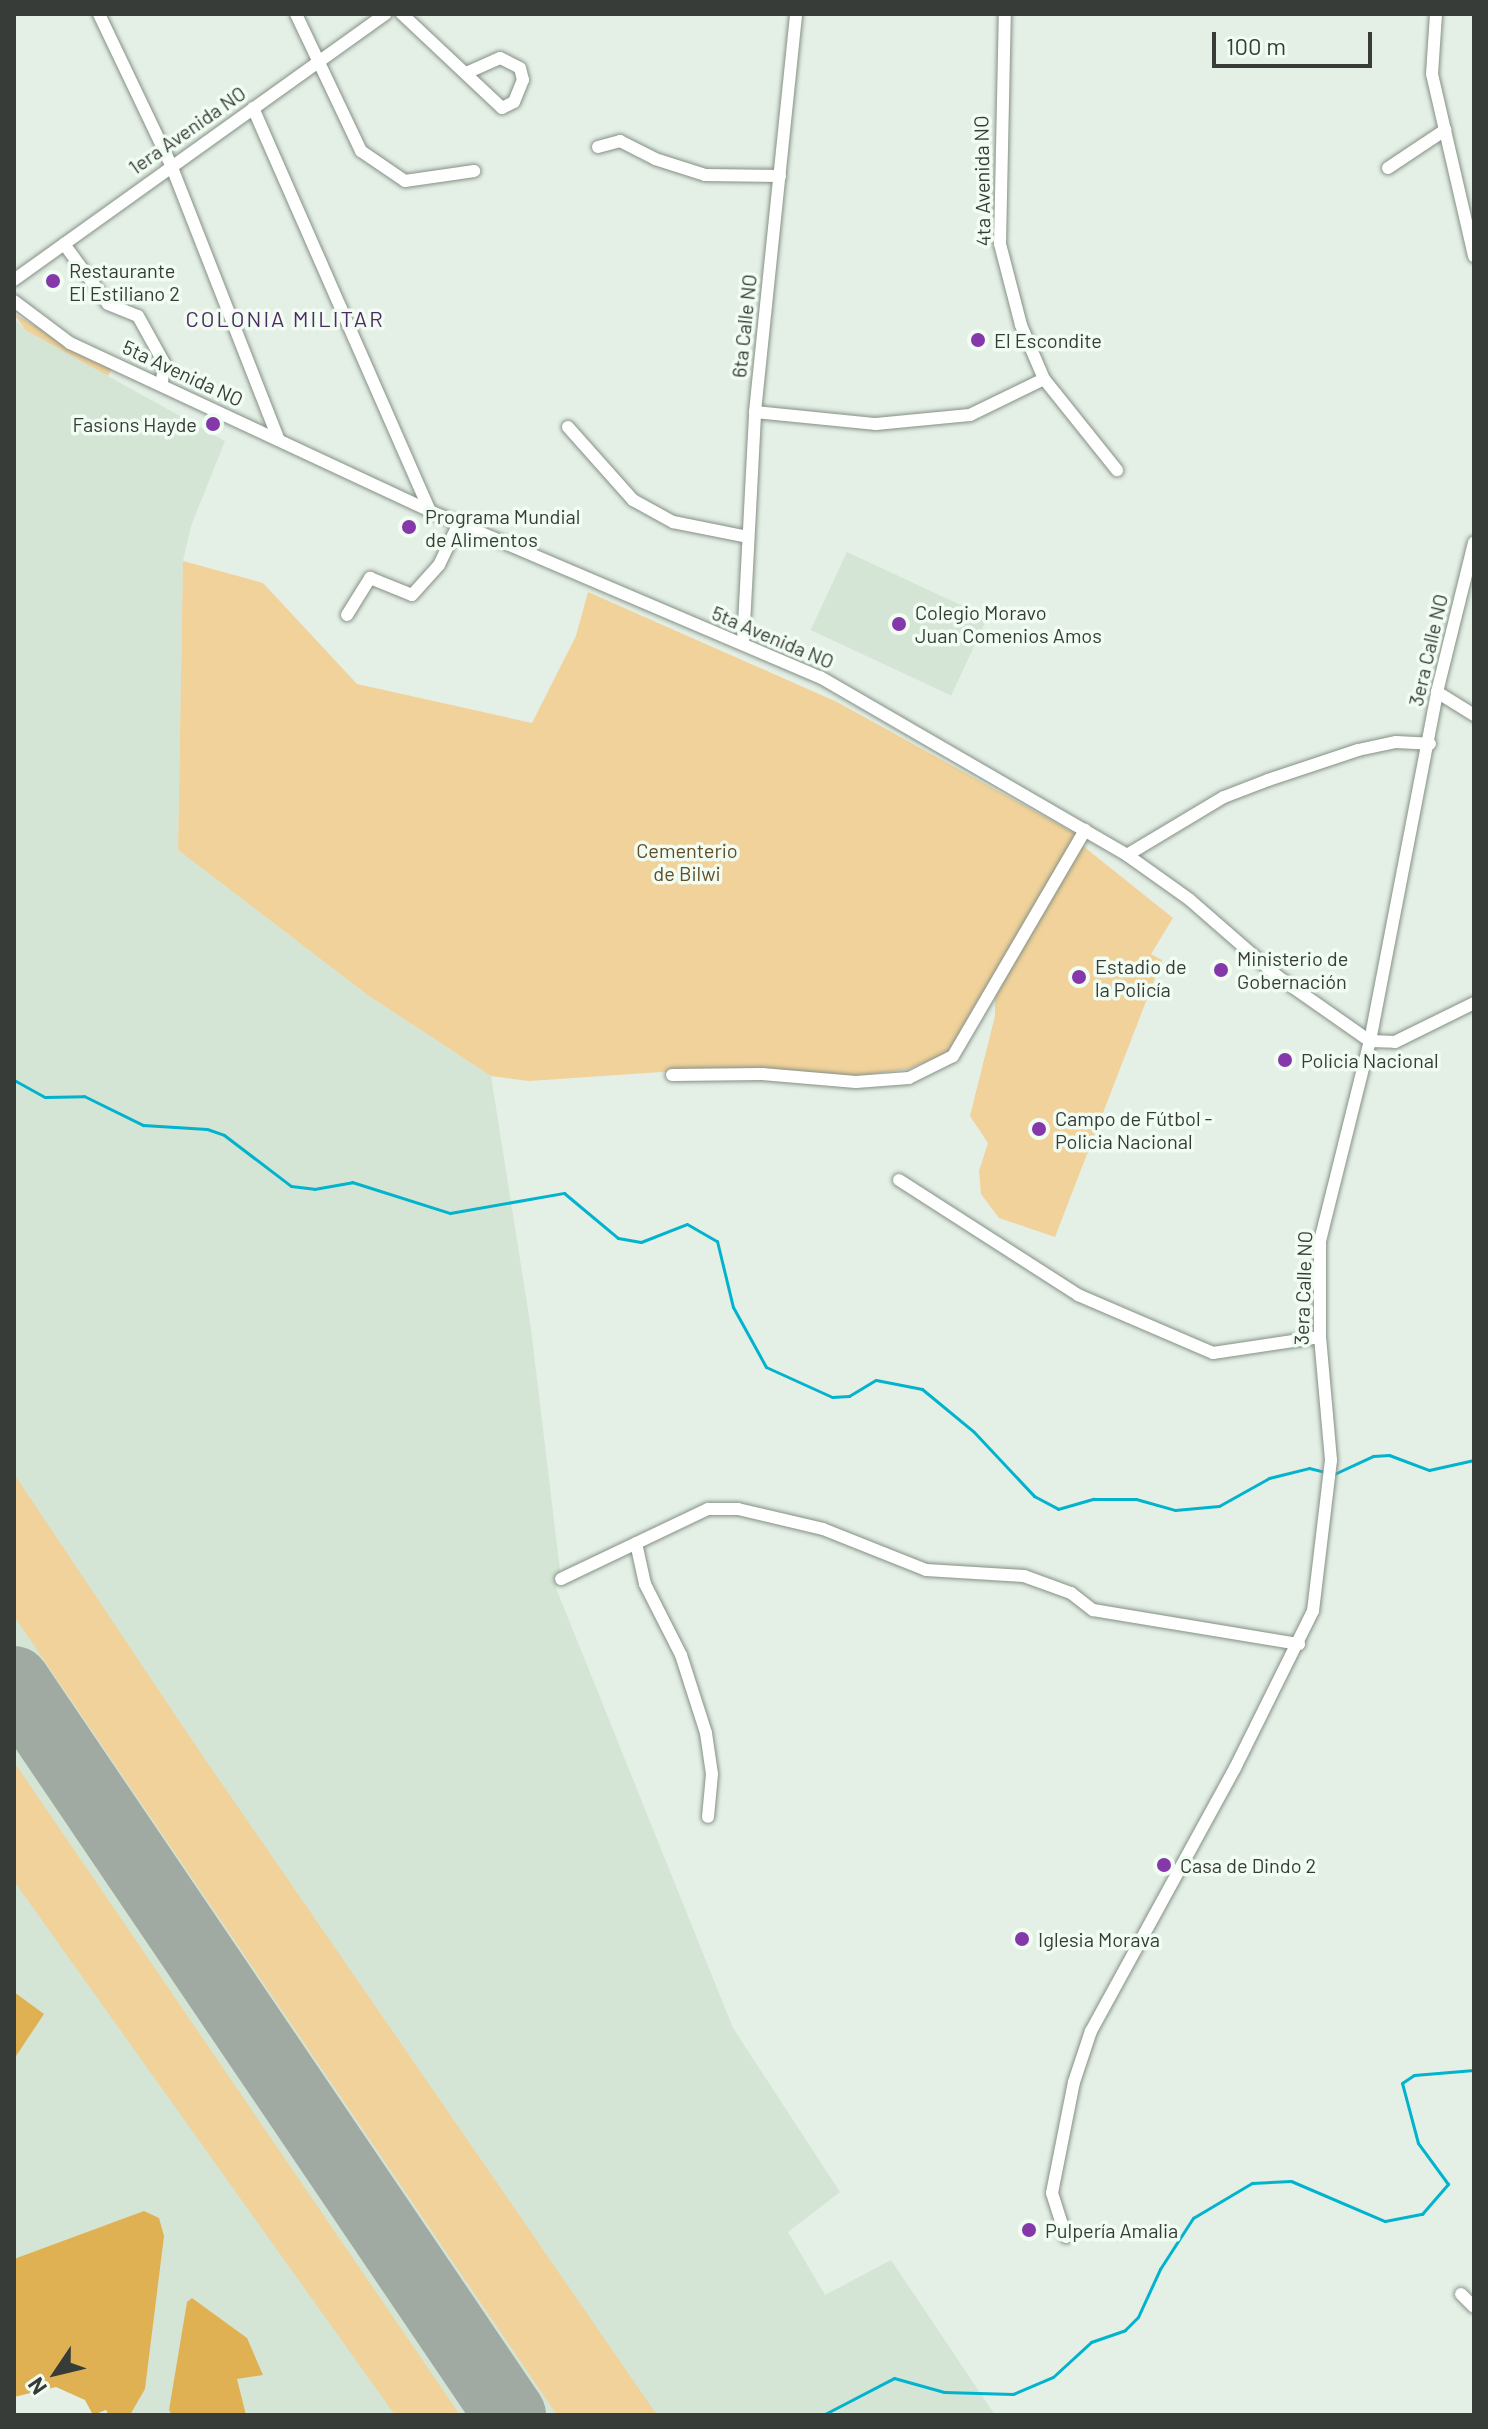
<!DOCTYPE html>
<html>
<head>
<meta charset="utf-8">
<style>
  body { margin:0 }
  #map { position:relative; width:1488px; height:2429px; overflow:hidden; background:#e4efe5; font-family:Barlow,sans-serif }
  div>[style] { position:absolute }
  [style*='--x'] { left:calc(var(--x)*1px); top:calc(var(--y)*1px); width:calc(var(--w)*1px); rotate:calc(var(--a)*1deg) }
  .built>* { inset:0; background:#d4e5d5; transform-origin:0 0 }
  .green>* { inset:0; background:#f0d29a }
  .forest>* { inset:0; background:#e0b153 }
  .stream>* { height:3px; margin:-1.5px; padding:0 1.5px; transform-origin:1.5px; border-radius:1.5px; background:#02b3ce }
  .runway>* { height:72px; margin:-36px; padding:0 36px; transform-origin:36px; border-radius:36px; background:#a1aaa2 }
  .roads { filter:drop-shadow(0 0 2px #859086) drop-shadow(0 0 2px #859086) }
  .minor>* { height:12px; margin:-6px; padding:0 6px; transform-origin:6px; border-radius:6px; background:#fff }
  .dots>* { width:22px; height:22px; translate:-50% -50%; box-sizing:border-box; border:4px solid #f1fcf2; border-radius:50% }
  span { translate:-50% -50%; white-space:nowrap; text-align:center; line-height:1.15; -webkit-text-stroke:7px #f1fcf2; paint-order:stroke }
  .street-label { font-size:20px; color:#383c38 }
  .poi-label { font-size:20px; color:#383c38 }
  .left { translate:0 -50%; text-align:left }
  .right { translate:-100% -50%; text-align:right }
  .park-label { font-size:20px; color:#614d27 }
  .neighbourhood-label { font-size:22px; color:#502b63; letter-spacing:2px }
  .frame { position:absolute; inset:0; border:16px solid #383c38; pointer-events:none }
  .north { position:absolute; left:16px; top:2333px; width:80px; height:80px; -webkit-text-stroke:6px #f1fcf2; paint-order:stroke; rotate:235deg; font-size:22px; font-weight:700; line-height:32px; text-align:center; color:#383c38 }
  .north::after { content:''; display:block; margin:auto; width:28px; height:36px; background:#383c38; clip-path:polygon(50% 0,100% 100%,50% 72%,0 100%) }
  .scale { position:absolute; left:1212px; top:32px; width:160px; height:36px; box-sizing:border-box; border:4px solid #383c38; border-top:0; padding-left:10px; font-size:24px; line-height:28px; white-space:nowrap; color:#383c38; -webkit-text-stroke:6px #f1fcf2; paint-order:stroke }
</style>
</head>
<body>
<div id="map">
  <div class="built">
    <i style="clip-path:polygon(14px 318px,25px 330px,225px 441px,191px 526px,183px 561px,178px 850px,369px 996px,491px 1076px,531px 1329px,561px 1579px,556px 1588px,733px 2028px,840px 2192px,788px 2232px,825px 2295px,891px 2260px,995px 2415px,134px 2415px,14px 2319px)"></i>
    <i style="left:847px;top:552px;width:155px;height:86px;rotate:25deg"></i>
  </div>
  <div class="green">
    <i style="clip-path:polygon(14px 314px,112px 368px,108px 376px,25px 330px)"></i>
    <i style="clip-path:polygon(183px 561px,263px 583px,357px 684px,532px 723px,576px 636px,588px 592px,837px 702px,1076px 834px,950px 1052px,908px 1069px,857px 1076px,676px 1071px,529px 1081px,491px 1076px,369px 996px,178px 850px)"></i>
    <i style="clip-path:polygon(1083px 846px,1173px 918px,1151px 954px,1162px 960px,1055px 1237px,999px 1218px,981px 1194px,979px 1171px,988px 1143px,970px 1116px,995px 1016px,995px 993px)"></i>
    <i style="clip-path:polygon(14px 1474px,198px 1749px,657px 2415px,557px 2415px,14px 1616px)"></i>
    <i style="clip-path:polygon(14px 1762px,460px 2415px,395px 2415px,14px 1881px)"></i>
  </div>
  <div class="forest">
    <i style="clip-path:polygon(14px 1992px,44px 2014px,14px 2059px)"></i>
    <i style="clip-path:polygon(144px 2211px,159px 2218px,164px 2236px,145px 2389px,130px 2415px,109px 2415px,106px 2410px,93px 2415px,85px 2400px,56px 2387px,14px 2397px,14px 2259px)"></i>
    <i style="clip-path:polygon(192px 2298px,247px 2338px,263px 2375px,237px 2379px,246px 2415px,172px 2415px,169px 2410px,187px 2302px)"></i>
  </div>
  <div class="stream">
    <i style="--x:14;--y:1080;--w:35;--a:29"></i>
    <i style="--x:45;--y:1097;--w:39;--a:-1"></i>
    <i style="--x:84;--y:1096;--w:66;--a:26.2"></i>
    <i style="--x:143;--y:1125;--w:64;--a:3.6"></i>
    <i style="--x:207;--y:1129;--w:18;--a:19"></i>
    <i style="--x:224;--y:1135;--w:84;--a:37.3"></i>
    <i style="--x:291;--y:1186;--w:23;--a:7"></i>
    <i style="--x:314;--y:1189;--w:39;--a:-10"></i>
    <i style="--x:352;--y:1182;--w:103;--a:17.6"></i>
    <i style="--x:450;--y:1213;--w:116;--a:-10"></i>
    <i style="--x:564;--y:1193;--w:70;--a:39.8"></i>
    <i style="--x:618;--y:1238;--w:23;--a:10"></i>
    <i style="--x:641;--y:1242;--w:49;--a:-21.4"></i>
    <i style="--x:687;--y:1224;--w:34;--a:30"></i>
    <i style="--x:717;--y:1241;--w:68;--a:76.4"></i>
    <i style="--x:733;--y:1307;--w:68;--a:61.2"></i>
    <i style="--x:766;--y:1367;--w:72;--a:24.4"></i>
    <i style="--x:832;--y:1397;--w:17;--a:-3"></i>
    <i style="--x:849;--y:1396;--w:31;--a:-31"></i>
    <i style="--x:876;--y:1380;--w:47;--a:11.1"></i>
    <i style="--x:922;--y:1389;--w:67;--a:39.6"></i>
    <i style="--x:974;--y:1432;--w:88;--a:46.8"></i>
    <i style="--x:1034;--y:1496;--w:27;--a:28"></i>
    <i style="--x:1058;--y:1509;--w:37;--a:-16"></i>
    <i style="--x:1094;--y:1499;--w:42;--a:0"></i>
    <i style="--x:1136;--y:1499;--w:41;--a:15.8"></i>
    <i style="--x:1175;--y:1510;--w:44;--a:-5.2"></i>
    <i style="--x:1219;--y:1506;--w:57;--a:-29.2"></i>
    <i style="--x:1269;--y:1478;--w:41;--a:-14"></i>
    <i style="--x:1309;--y:1468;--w:16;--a:14"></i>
    <i style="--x:1332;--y:1475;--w:45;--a:-24.9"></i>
    <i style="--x:1373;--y:1456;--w:16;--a:-4"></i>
    <i style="--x:1389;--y:1455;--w:43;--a:20.6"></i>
    <i style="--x:1429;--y:1470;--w:46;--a:-12.5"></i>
    <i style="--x:823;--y:2415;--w:80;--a:-27.5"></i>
    <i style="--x:894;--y:2378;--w:52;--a:15.6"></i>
    <i style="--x:944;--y:2392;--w:69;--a:1.7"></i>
    <i style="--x:1013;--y:2394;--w:43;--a:-23"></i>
    <i style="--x:1053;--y:2377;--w:52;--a:-42.6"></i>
    <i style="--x:1091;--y:2342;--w:36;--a:-19"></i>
    <i style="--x:1125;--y:2330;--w:18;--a:-45"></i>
    <i style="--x:1138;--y:2317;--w:53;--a:-65.4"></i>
    <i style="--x:1160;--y:2269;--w:61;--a:-57.1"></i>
    <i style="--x:1193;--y:2218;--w:69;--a:-30.7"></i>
    <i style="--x:1252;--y:2183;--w:39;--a:-3"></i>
    <i style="--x:1291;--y:2181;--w:102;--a:23.1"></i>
    <i style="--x:1385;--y:2221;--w:38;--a:-11"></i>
    <i style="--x:1422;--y:2214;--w:40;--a:-49"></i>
    <i style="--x:1448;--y:2184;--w:51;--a:-126.2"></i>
    <i style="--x:1418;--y:2143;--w:62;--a:-104.9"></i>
    <i style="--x:1402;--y:2083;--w:14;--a:-34"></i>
    <i style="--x:1414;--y:2075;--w:60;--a:-4.8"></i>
  </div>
  <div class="runway">
    <i style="--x:14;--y:1682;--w:885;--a:55.91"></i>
  </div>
  <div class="roads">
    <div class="minor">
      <i style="--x:99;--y:14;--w:167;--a:64.5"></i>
      <i style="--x:171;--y:165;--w:295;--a:68.6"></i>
      <i style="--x:296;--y:14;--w:152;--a:64.6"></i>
      <i style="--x:361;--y:151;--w:53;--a:34.3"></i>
      <i style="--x:405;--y:181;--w:70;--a:-8.2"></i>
      <i style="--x:402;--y:14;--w:137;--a:43.2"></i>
      <i style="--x:502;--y:108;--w:13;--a:-27"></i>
      <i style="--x:514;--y:102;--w:24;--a:-68"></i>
      <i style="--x:523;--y:80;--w:12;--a:-104"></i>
      <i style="--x:520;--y:68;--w:22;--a:-153"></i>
      <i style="--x:500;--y:58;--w:37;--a:156"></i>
      <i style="--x:1436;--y:14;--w:60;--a:93.8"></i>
      <i style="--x:1432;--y:74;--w:187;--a:77"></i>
      <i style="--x:253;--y:108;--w:440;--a:66.3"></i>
      <i style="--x:598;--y:147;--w:23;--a:-15"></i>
      <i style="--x:620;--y:141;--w:39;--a:27"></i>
      <i style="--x:655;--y:159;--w:52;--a:17.7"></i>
      <i style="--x:705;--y:175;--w:75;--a:0.8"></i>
      <i style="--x:1388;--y:168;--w:69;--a:-33.7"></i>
      <i style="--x:64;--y:244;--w:74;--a:53.7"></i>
      <i style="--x:108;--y:304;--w:32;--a:22"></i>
      <i style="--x:138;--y:316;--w:54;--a:61"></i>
      <i style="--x:164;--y:363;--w:19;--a:96"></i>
      <i style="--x:14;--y:280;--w:457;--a:-35.6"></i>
      <i style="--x:14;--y:301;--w:70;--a:36.9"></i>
      <i style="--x:70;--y:343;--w:397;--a:25"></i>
      <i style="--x:430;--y:511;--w:424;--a:23.1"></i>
      <i style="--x:820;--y:677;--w:355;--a:30.1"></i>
      <i style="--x:1127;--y:855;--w:77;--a:35.5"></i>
      <i style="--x:1190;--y:900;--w:116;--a:41.1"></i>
      <i style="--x:1277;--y:976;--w:113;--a:35"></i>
      <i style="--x:1370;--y:1041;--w:25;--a:2"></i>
      <i style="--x:1395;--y:1042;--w:88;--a:-26.3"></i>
      <i style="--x:1044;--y:379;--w:117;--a:51.3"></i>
      <i style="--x:755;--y:412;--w:122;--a:5.7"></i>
      <i style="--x:876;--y:424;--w:94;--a:-5.5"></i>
      <i style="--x:970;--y:415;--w:82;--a:-25.9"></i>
      <i style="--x:1044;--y:379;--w:59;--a:-113.1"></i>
      <i style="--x:1021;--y:325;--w:84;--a:-104.5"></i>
      <i style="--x:1000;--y:244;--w:230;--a:-88.8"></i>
      <i style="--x:568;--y:427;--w:98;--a:48.3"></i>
      <i style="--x:633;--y:500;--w:46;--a:28.8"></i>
      <i style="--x:673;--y:522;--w:76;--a:11.3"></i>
      <i style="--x:347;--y:615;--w:44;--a:-58.1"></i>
      <i style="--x:370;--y:578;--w:45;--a:22"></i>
      <i style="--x:412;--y:595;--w:40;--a:-48"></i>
      <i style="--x:439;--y:565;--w:47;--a:-64.5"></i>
      <i style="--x:743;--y:644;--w:232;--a:-87"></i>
      <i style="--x:755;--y:412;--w:400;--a:-84.1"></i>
      <i style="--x:1437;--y:692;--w:44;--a:31.9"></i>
      <i style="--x:1127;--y:855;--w:113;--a:-30.9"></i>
      <i style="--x:1224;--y:797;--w:47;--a:-21.1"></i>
      <i style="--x:1268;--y:780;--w:95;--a:-18.4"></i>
      <i style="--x:1358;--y:750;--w:39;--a:-12"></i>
      <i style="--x:1396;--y:742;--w:34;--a:3"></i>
      <i style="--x:672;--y:1075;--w:90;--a:-0.6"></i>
      <i style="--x:762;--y:1074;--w:94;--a:4.9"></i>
      <i style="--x:856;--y:1082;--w:53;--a:-4.3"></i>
      <i style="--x:909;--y:1078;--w:49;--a:-26.6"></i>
      <i style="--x:953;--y:1056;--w:262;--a:-59.7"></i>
      <i style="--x:899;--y:1180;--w:213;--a:32.7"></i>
      <i style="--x:1078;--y:1295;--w:147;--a:23.2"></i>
      <i style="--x:1213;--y:1353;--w:108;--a:-8.5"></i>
      <i style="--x:636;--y:1543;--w:42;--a:77.6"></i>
      <i style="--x:645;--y:1584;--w:80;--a:63.1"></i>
      <i style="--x:681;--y:1655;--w:82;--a:72.2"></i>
      <i style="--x:706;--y:1733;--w:41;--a:81.7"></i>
      <i style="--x:712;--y:1774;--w:43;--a:95.3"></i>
      <i style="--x:561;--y:1579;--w:163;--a:-25.5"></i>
      <i style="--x:708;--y:1509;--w:30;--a:0"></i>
      <i style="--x:738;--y:1509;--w:87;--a:13.2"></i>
      <i style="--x:823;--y:1529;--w:111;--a:21.7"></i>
      <i style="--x:926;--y:1570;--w:98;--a:3.5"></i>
      <i style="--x:1024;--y:1576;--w:50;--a:19.9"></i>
      <i style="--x:1071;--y:1593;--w:28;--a:38"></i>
      <i style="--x:1093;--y:1610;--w:209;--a:9.4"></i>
      <i style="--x:1066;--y:2237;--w:46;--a:-107.7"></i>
      <i style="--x:1052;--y:2193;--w:113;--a:-78.8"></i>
      <i style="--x:1074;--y:2082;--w:54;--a:-71.6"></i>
      <i style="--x:1091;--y:2031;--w:300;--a:-61.3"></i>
      <i style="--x:1235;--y:1768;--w:175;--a:-63.6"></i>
      <i style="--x:1313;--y:1611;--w:152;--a:-83.2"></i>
      <i style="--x:1331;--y:1460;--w:123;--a:-95.1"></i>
      <i style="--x:1320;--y:1337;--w:96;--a:-90"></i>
      <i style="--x:1320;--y:1241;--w:206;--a:-76"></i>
      <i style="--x:1370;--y:1041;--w:355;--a:-79.1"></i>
      <i style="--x:1437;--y:692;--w:154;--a:-76.1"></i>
      <i style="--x:1461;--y:2294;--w:18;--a:45"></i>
    </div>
  </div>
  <div class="dots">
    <i style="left:53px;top:281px;background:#8438aa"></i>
    <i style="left:978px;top:340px;background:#8438aa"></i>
    <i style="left:213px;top:424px;background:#8438aa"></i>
    <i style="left:409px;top:527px;background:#8438aa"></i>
    <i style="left:899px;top:624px;background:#8438aa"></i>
    <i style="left:1221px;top:970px;background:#8438aa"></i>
    <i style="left:1079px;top:977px;background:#8438aa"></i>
    <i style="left:1285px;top:1060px;background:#8438aa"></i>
    <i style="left:1039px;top:1129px;background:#8438aa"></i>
    <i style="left:1164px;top:1865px;background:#8438aa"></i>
    <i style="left:1022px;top:1939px;background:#8438aa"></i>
    <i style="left:1029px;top:2230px;background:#8438aa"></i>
  </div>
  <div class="street-label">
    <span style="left:187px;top:130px;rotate:-35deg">1era Avenida NO</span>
    <span style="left:982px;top:181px;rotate:-91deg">4ta Avenida NO</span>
    <span style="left:744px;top:326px;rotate:-84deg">6ta Calle NO</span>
    <span style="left:183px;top:373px;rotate:25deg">5ta Avenida NO</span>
    <span style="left:773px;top:637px;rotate:23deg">5ta Avenida NO</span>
    <span style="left:1428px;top:650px;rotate:-77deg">3era Calle NO</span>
    <span style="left:1303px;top:1288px;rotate:-88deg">3era Calle NO</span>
  </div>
  <div class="poi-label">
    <span class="left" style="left:69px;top:282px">Restaurante<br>El Estiliano 2</span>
    <span class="left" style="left:994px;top:340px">El Escondite</span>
    <span class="right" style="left:197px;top:424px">Fasions Hayde</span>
    <span class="left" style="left:425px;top:528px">Programa Mundial<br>de Alimentos</span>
    <span class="left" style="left:915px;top:624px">Colegio Moravo<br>Juan Comenios Amos</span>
    <span class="left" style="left:1237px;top:970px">Ministerio de<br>Gobernación</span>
    <span class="left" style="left:1095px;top:978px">Estadio de<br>la Policía</span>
    <span class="left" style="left:1301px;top:1060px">Policia Nacional</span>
    <span class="left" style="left:1055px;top:1130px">Campo de Fútbol -<br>Policia Nacional</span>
    <span class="left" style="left:1180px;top:1865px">Casa de Dindo 2</span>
    <span class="left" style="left:1038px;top:1939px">Iglesia Morava</span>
    <span class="left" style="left:1045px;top:2230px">Pulpería Amalia</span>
  </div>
  <div class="park-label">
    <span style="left:687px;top:862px">Cementerio<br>de Bilwi</span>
  </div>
  <div class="neighbourhood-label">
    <span style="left:285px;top:319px">COLONIA MILITAR</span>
  </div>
  <div class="frame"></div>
  <div class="north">N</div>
  <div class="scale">100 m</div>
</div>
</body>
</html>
